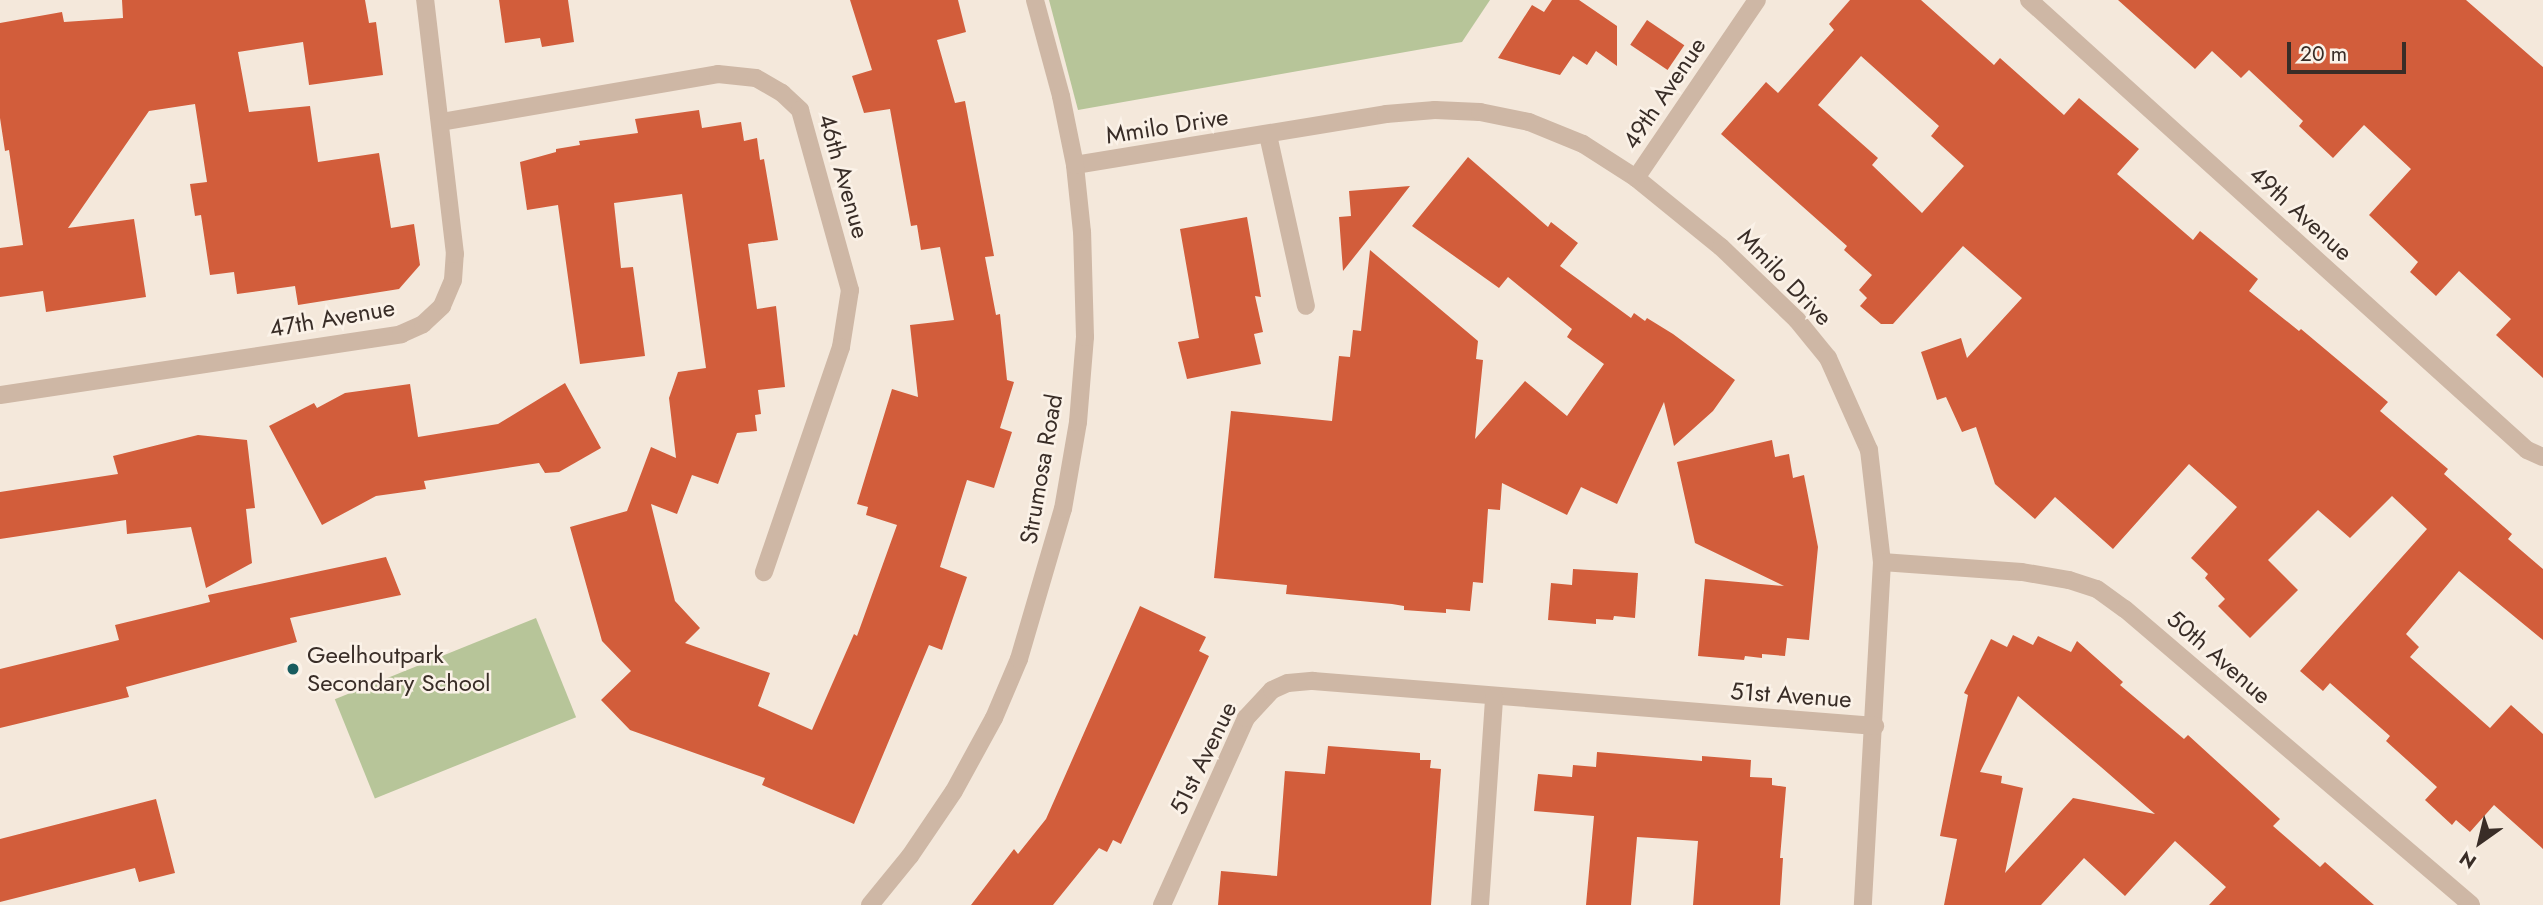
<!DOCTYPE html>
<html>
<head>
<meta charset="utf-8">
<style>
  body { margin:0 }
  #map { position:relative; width:2543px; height:905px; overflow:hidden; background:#f4e8db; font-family:Jost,sans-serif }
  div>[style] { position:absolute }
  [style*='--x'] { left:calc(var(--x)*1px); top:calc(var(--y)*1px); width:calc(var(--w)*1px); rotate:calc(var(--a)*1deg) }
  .green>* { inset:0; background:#b7c599; transform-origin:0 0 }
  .building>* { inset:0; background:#d25d3b; transform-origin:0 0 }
  .minor>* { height:18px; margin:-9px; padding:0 9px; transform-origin:9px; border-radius:9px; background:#ceb7a5 }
  .dots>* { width:19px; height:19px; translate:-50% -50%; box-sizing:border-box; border:4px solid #fbf2e8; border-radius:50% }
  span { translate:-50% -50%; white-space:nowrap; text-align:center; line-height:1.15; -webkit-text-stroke:5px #fbf2e8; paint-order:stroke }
  .street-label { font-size:24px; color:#392d27 }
  .poi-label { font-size:24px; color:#392d27 }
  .left { translate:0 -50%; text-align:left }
  .north { position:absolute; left:2445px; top:807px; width:70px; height:70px; -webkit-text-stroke:5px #fbf2e8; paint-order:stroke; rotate:214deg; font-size:19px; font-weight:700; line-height:28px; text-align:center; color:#392d27 }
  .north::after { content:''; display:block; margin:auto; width:24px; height:32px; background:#392d27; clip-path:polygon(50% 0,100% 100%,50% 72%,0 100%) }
  .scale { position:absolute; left:2287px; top:42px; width:119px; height:32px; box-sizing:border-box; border:4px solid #392d27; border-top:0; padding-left:9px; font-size:21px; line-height:24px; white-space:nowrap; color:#392d27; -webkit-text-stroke:5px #fbf2e8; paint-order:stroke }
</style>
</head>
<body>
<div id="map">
  <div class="green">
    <i style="clip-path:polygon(1049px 0,1490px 0,1462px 42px,1078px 110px)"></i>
    <i style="left:536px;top:618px;width:107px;height:217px;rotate:68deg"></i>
  </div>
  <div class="building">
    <i style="clip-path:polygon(122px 0,365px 0,369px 23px,376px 22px,383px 75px,309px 85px,303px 42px,238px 52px,249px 112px,310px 106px,318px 162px,379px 153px,391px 228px,414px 224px,420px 265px,399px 289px,298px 305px,295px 286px,237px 294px,234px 272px,210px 275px,201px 215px,195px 216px,190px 184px,207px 182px,195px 104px,149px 111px,68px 228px,134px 219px,146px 297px,46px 312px,43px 291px,0 297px,0 248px,23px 245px,9px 150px,5px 151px,0 118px,0 23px,62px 12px,64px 22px,123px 18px)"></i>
    <i style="clip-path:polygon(499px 0,568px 0,574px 42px,542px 47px,540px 38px,505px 43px)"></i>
    <i style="clip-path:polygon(850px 0,958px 0,966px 32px,937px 40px,955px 103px,965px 101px,994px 256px,985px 257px,996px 315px,1000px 314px,1007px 380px,1014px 382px,1000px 428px,1012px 432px,994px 488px,967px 480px,940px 567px,967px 577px,942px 650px,929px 645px,854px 824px,762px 785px,765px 778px,630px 730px,601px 700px,631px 671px,602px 641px,570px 527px,627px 511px,651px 447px,676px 458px,669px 398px,678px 372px,706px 368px,682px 194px,614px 203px,621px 268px,633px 267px,645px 356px,580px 364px,558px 205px,527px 210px,520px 162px,556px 152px,556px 149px,580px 145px,579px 141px,638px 133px,635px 119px,699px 110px,702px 128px,741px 122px,744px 141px,757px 138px,760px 160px,764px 159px,778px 240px,748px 244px,757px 309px,776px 306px,785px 387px,758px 390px,761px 414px,755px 415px,757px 431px,737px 433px,718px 484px,692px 475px,677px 514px,651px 504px,675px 601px,700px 628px,685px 643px,770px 673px,758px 706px,812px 730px,854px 634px,857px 636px,897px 525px,866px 515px,868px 507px,857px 504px,892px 389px,918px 397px,910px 325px,954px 320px,940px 247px,921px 250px,917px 225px,911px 226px,890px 109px,864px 113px,852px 76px,872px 70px)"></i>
    <i style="clip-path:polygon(1552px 0,1579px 0,1617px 26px,1617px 66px,1596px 51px,1587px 65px,1573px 56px,1560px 75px,1498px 58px,1532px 5px,1544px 12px)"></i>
    <i style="clip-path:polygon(evenodd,1850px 0,1921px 0,1994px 65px,2000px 58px,2064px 115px,2079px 98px,2139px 149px,2117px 174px,2193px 240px,2200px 231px,2258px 279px,2249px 291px,2299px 331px,2301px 329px,2388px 402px,2380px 411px,2448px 469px,2444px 474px,2512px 534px,2508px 539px,2543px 569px,2543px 640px,2459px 571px,2406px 634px,2419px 647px,2410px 657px,2490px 728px,2511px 705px,2543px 734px,2543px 849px,2494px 805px,2470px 832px,2456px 820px,2452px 825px,2425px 800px,2437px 787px,2386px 741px,2390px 736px,2330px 683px,2323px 691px,2300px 671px,2427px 529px,2392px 496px,2350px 538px,2318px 510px,2268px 560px,2298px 590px,2250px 638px,2218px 606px,2225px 599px,2205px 578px,2208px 574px,2191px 558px,2237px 507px,2189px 464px,2113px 549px,2055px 497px,2035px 519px,1995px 484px,1976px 427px,1962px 432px,1946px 397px,1937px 400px,1921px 352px,1961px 338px,1967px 358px,2022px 298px,1963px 246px,1893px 324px,1881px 324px,1860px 306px,1867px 298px,1859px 290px,1872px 275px,1844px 250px,1847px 246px,1721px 134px,1766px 82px,1778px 93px,1834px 30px,1829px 24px,1850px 0,1861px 56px,1939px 126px,1931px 136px,1964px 166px,1922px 213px,1872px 165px,1878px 158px,1818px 105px,1861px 56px)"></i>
    <i style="clip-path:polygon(2118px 0,2466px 0,2543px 67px,2543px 378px,2496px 335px,2511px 319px,2459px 271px,2436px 296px,2410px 272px,2418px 262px,2369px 215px,2411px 169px,2364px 125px,2333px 158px,2299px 126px,2303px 121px,2249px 70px,2241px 78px,2212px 51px,2195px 69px)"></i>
    <i style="left:1647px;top:20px;width:45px;height:30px;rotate:34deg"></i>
    <i style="clip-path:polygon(1468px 157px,1548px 227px,1551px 222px,1578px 243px,1560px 266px,1631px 318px,1634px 313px,1645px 321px,1647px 318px,1673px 334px,1735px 380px,1713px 411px,1674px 446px,1664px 402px,1617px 504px,1581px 487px,1567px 515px,1502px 483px,1500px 510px,1488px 509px,1483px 583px,1473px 582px,1470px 611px,1446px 609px,1446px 613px,1404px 610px,1404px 606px,1392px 604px,1286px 594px,1287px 585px,1214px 578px,1231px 411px,1332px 421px,1339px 356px,1350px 357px,1353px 330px,1361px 331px,1370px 250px,1478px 341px,1476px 359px,1483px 360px,1475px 439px,1525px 381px,1567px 416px,1604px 364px,1567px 337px,1572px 329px,1508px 277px,1499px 288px,1412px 226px)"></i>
    <i style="clip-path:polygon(1410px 186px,1389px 213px,1343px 271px,1339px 217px,1351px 216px,1349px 191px)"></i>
    <i style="clip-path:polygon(1247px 217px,1261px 297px,1255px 296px,1263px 332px,1254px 334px,1261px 364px,1187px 379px,1178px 342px,1199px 338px,1180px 229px)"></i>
    <i style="clip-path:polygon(565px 383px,601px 448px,559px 472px,545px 473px,539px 463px,424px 481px,426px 489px,376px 496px,322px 525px,269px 426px,314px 403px,317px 408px,345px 393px,410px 384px,418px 437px,498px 424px)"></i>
    <i style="clip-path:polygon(198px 435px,247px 440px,255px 508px,246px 509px,252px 563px,206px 588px,191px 527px,127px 534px,126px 520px,0 539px,0 492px,118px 474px,113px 456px)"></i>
    <i style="clip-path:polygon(1772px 440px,1775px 457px,1789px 454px,1793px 478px,1804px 475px,1818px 547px,1809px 640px,1787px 638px,1785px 656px,1762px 654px,1762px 658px,1745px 656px,1744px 660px,1698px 656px,1705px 579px,1784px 586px,1695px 543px,1677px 462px)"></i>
    <i style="clip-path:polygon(386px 557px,401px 595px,290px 618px,297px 642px,126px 687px,129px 697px,0 728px,0 669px,119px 640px,115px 625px,210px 602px,208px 595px)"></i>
    <i style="clip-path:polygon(1573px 569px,1638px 573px,1635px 618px,1614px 616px,1613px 620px,1596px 619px,1596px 624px,1548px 620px,1551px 583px,1572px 585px)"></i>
    <i style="clip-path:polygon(1140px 606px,1206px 637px,1199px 651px,1209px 656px,1121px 844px,1113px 840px,1107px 852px,1099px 848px,1053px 905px,971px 905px,1014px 849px,1018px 854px,1046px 819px)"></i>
    <i style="clip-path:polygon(evenodd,2013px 635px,2033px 645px,2038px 636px,2071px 652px,2077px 641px,2123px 682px,2120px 685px,2184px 739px,2188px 735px,2280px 819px,2273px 826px,2320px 867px,2325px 862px,2374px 905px,2209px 905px,2226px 887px,2175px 841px,2125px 896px,2084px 858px,2041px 905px,1944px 905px,1957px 839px,1940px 836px,1968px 695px,1964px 693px,1991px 639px,2007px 647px,2013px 635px,2018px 696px,2101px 767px,2155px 814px,2073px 798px,2005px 873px,2023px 788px,2001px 783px,2002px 776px,1980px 772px,2018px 696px)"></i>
    <i style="clip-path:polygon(1328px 746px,1420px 753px,1420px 760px,1431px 760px,1430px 768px,1441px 769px,1431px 905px,1218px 905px,1221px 871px,1277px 876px,1285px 771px,1325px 774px)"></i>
    <i style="clip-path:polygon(1597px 752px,1702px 761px,1702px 756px,1751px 760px,1750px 777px,1772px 778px,1772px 785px,1786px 787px,1780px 858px,1783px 858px,1780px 905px,1693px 905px,1698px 841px,1637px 837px,1631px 905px,1586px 905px,1594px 816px,1534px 811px,1538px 774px,1572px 777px,1573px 765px,1596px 767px)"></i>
    <i style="clip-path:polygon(156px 799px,175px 873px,139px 882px,135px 868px,0 902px,0 839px)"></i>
  </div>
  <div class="minor">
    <i style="--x:2029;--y:0;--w:671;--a:42.1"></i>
    <i style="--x:2527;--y:450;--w:17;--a:24"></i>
    <i style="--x:441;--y:122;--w:281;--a:-9.8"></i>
    <i style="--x:718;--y:74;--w:38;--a:6"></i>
    <i style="--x:756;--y:78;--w:30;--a:30"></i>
    <i style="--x:782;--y:93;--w:25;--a:43"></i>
    <i style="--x:800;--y:110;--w:187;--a:74.5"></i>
    <i style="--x:850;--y:290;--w:58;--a:99"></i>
    <i style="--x:841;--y:347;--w:238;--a:108.9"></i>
    <i style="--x:1268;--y:135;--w:175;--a:77.5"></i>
    <i style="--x:1075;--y:165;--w:315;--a:-9.3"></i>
    <i style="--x:1386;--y:114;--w:49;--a:-4.7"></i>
    <i style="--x:1435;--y:110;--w:45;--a:2.5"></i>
    <i style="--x:1480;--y:112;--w:50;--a:11.5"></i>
    <i style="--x:1529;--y:122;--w:58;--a:22.2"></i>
    <i style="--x:1583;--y:144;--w:63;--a:32.7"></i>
    <i style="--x:1636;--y:178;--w:109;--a:39.1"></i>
    <i style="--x:1721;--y:247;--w:105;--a:43.8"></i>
    <i style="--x:1797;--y:320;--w:49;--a:50.8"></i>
    <i style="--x:1828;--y:358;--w:101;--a:66"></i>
    <i style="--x:1869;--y:450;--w:113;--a:83.4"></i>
    <i style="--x:1882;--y:562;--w:344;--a:93.2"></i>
    <i style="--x:1636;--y:178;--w:215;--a:-55.8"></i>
    <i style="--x:0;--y:395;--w:406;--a:-8.6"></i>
    <i style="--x:401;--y:334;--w:24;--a:-24"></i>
    <i style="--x:423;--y:324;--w:26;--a:-43"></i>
    <i style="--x:442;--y:306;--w:28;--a:-67"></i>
    <i style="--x:453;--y:280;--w:26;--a:-86"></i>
    <i style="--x:455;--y:254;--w:256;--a:-96.7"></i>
    <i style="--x:1882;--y:562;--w:140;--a:4.1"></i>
    <i style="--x:2022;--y:572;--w:48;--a:9.7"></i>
    <i style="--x:2069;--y:580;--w:29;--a:18"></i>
    <i style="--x:2097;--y:589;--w:34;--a:36"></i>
    <i style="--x:2125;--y:609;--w:455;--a:40.5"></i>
    <i style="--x:870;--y:905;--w:63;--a:-50.8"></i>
    <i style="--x:910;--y:856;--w:78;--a:-55.9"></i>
    <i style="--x:954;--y:791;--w:83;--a:-61.3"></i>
    <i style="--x:994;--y:718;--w:64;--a:-67"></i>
    <i style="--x:1019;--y:659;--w:156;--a:-73.7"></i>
    <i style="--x:1063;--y:509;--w:88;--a:-80.2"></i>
    <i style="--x:1078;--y:422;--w:85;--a:-85.3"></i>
    <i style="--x:1085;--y:337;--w:105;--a:-91.6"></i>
    <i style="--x:1082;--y:232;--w:67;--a:-96"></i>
    <i style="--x:1075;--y:165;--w:70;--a:-101.5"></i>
    <i style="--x:1061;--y:96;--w:99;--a:-105.2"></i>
    <i style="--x:1162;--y:905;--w:205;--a:-65.8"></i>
    <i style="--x:1246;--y:718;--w:38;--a:-47"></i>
    <i style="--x:1272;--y:690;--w:17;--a:-24"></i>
    <i style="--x:1288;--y:683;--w:25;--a:-5"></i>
    <i style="--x:1313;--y:681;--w:564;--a:4.58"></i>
    <i style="--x:1480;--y:905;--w:208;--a:-86.1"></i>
  </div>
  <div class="dots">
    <i style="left:293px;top:669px;background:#185c5f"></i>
  </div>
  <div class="street-label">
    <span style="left:1664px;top:93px;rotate:-56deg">49th Avenue</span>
    <span style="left:1167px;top:126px;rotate:-9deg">Mmilo Drive</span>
    <span style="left:844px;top:176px;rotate:74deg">46th Avenue</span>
    <span style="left:2301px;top:213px;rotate:42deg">49th Avenue</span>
    <span style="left:1785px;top:277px;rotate:46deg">Mmilo Drive</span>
    <span style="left:332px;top:318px;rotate:-10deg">47th Avenue</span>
    <span style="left:1041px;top:469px;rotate:-80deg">Strumosa Road</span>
    <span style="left:2219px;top:657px;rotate:41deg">50th Avenue</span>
    <span style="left:1791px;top:695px;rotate:4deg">51st Avenue</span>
    <span style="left:1203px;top:758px;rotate:-64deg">51st Avenue</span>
  </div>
  <div class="poi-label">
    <span class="left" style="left:307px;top:669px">Geelhoutpark<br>Secondary School</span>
  </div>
  <div class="north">N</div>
  <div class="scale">20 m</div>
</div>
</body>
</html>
